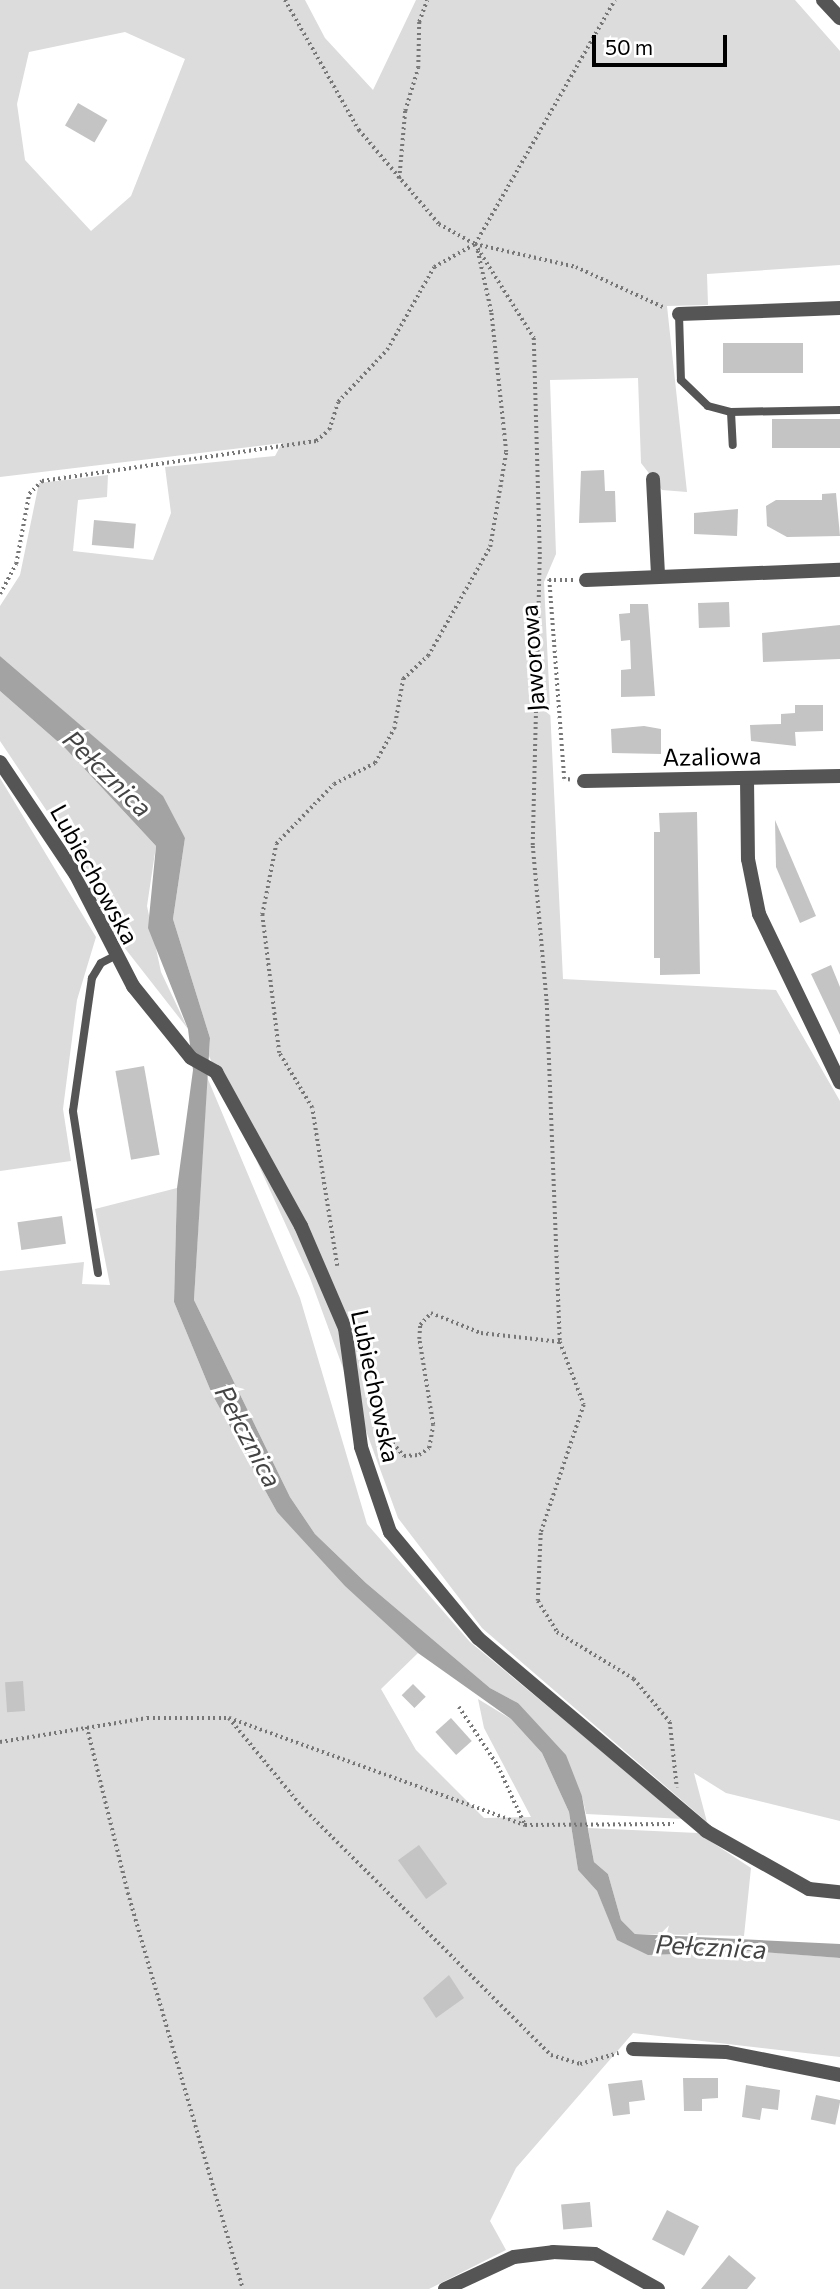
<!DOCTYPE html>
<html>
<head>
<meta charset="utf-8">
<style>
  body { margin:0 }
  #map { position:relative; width:840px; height:2289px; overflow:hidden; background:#fff; font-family:Commissioner,sans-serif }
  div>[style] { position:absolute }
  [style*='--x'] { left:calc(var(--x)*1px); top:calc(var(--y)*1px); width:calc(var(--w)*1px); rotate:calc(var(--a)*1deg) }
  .green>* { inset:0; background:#dcdcdc }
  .water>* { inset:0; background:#a3a3a3 }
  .building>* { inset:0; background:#c4c4c4; transform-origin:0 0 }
  .path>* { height:3.5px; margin-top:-1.75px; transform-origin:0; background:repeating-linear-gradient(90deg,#777 0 2px,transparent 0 5.5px) }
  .service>* { height:8px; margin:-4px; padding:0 4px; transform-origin:4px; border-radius:4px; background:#555 }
  .minor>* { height:14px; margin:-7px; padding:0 7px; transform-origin:7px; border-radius:7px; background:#555 }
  span { translate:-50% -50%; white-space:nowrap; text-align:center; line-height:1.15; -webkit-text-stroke:6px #fff; paint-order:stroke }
  .street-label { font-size:24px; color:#000 }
  .water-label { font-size:26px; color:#444; font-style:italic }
  .scale { position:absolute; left:592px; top:35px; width:135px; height:32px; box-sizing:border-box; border:4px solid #000; border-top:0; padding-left:9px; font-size:21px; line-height:24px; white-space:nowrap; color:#000; -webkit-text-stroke:5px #fff; paint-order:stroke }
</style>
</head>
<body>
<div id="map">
  <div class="green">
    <i style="clip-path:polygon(evenodd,0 0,305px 0,325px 38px,373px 90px,416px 0,795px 0,840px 51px,840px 265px,707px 274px,708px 305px,667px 306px,687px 492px,662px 490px,641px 463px,638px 378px,550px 380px,556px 554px,544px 582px,563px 979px,776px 990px,840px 1101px,840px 1821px,726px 1793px,694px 1773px,707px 1822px,482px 1628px,398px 1518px,310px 1278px,209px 1056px,210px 1038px,173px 919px,185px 838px,110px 751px,0 656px,0 606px,20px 575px,39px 483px,108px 475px,107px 497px,78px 500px,73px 551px,153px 560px,171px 513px,165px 467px,275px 456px,282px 443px,0 477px,0 0,125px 32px,185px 59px,131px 196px,91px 231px,25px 160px,17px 104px,29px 52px,125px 32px)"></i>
    <i style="clip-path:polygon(0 691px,65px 748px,156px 846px,147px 906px,161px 972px,188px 1029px,113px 933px,79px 859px,0 741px)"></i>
    <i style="clip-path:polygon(0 778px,96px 937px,77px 1000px,63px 1109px,71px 1161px,0 1171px)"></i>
    <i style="clip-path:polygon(207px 1077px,300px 1298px,367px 1524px,470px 1642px,684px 1819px,586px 1814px,582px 1796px,518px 1703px,490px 1688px,366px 1583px,315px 1534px,290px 1497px,194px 1300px)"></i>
    <i style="clip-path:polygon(177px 1188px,174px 1302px,212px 1394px,277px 1512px,418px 1653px,381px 1689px,416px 1750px,484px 1818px,531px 1817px,484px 1728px,478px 1699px,511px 1719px,542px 1753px,569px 1812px,578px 1870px,597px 1891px,618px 1940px,840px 1958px,840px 2057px,633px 2033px,516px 2168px,490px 2221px,506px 2250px,429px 2289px,0 2289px,0 1271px,84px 1262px,82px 1284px,110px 1285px,95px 1209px)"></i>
    <i style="clip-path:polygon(588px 1828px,698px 1833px,751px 1868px,744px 1936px,635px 1934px,621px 1920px,608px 1874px,594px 1862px)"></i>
  </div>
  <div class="water">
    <i style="clip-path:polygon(0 656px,163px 796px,185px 838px,173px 919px,210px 1038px,194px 1300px,290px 1497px,315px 1534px,366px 1583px,490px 1688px,518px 1703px,566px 1755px,582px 1796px,594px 1862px,608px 1874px,621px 1920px,635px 1934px,840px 1944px,840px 1958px,750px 1951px,648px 1955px,617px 1940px,597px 1891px,578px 1870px,569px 1812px,542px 1753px,511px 1719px,418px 1653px,345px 1586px,277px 1512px,212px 1394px,174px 1302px,177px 1188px,193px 1070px,188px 1029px,148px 928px,156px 846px,65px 748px,0 691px)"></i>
  </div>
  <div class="building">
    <i style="left:78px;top:103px;width:34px;height:26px;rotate:30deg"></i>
    <i style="left:803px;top:343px;width:30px;height:80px;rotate:90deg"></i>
    <i style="left:840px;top:419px;width:29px;height:68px;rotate:90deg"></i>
    <i style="clip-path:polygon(604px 470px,605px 491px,615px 491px,616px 522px,579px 523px,581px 471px)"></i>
    <i style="clip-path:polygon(836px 493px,840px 536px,787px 537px,767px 526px,766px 506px,776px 500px,822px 500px,822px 494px)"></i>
    <i style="clip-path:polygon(738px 509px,737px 536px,694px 534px,694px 513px)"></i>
    <i style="left:94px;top:520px;width:42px;height:25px;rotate:5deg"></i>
    <i style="left:729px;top:602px;width:25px;height:31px;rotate:88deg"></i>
    <i style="clip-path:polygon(630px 604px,648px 604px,655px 696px,621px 697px,621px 670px,631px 669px,630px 640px,621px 641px,619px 614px,630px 613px)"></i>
    <i style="clip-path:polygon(840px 625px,840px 659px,763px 662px,762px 633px)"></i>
    <i style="clip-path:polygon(795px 705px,823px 705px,823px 731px,795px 732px,796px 746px,751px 741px,750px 725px,781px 724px,781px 714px,795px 713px)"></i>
    <i style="clip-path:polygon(644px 726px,661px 729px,661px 754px,612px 753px,611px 729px)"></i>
    <i style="clip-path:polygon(697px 812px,700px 974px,660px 975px,660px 958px,654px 958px,654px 832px,660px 832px,659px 813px)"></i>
    <i style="clip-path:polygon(775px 820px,816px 916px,800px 923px,776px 867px)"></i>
    <i style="clip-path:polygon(831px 965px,840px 987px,840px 1035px,811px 974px)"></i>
    <i style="left:144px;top:1066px;width:90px;height:29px;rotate:80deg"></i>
    <i style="left:62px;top:1216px;width:28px;height:45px;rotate:82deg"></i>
    <i style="left:23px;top:1681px;width:30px;height:18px;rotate:86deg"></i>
    <i style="left:413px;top:1684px;width:18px;height:16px;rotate:45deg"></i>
    <i style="left:451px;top:1718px;width:31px;height:21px;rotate:48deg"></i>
    <i style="left:419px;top:1845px;width:48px;height:26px;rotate:54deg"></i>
    <i style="clip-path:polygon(449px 1975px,464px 1998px,436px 2018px,423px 1998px)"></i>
    <i style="clip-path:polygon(683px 2078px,718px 2078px,718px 2098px,702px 2099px,702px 2111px,684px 2111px)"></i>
    <i style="clip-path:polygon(642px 2080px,645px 2100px,629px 2102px,630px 2114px,613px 2116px,608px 2084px)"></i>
    <i style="clip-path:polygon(746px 2085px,780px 2090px,778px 2110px,762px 2108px,760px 2120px,742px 2117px)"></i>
    <i style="left:816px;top:2095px;width:25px;height:25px;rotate:12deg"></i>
    <i style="left:590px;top:2202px;width:25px;height:29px;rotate:85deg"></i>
    <i style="left:667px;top:2210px;width:36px;height:33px;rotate:27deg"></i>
    <i style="clip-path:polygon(729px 2255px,756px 2278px,747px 2289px,701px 2289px)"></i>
  </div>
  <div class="path">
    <i style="--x:285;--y:0;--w:150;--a:60.4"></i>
    <i style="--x:359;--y:130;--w:123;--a:49.6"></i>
    <i style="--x:439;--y:224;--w:41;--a:29.1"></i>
    <i style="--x:475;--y:244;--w:104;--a:12.8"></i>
    <i style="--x:576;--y:267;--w:98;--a:24.7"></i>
    <i style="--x:399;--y:179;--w:68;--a:-85"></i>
    <i style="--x:405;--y:111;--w:45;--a:-73.2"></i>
    <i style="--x:418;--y:68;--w:46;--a:-88.8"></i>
    <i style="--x:419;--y:22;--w:23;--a:-70"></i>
    <i style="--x:475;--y:244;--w:111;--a:57.9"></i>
    <i style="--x:534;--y:338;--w:219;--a:88.4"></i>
    <i style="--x:540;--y:557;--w:289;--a:91.4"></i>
    <i style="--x:533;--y:846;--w:158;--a:84.9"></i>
    <i style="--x:547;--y:1003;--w:339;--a:87.8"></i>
    <i style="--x:560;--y:1342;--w:67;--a:69.1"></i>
    <i style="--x:584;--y:1405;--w:135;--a:108.6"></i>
    <i style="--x:541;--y:1533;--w:68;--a:92.5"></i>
    <i style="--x:538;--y:1601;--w:36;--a:58"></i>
    <i style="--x:557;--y:1632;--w:90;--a:31.4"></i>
    <i style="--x:634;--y:1679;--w:56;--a:50.1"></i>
    <i style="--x:670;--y:1722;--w:66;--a:83.9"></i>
    <i style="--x:0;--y:594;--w:34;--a:-62"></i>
    <i style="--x:16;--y:564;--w:71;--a:-79.5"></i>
    <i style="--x:29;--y:494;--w:18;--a:-45"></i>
    <i style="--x:42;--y:481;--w:277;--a:-8.3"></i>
    <i style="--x:316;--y:441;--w:17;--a:-40"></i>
    <i style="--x:329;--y:430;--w:29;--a:-72"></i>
    <i style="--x:338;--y:402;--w:71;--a:-46.7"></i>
    <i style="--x:387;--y:350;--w:95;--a:-60.5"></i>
    <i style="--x:434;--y:267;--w:47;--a:-29.3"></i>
    <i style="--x:475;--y:244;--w:281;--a:-60.2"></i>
    <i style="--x:570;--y:780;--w:6;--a:-171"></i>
    <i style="--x:564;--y:779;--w:200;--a:-94.3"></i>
    <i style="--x:549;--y:580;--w:24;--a:0"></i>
    <i style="--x:337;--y:1266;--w:160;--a:-99"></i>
    <i style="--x:312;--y:1108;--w:64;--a:-121"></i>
    <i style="--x:279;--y:1053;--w:139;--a:-97"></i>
    <i style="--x:262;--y:915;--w:72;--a:-78.8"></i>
    <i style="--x:276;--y:844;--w:83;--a:-46"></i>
    <i style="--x:334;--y:784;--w:46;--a:-27.1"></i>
    <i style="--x:375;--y:763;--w:39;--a:-61"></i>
    <i style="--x:394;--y:729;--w:51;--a:-79.8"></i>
    <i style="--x:403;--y:679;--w:34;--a:-43"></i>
    <i style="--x:428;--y:656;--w:125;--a:-60.4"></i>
    <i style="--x:490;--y:547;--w:96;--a:-80.4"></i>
    <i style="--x:506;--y:452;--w:141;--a:-96.1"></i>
    <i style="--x:491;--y:312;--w:65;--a:-102.5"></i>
    <i style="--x:371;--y:1398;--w:50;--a:63.9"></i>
    <i style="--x:393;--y:1443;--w:17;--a:50"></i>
    <i style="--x:404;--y:1456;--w:15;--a:-4"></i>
    <i style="--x:419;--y:1455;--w:12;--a:-35"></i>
    <i style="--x:429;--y:1448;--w:23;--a:-80"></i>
    <i style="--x:433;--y:1425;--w:87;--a:-99.2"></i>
    <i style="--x:419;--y:1339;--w:14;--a:-86"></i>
    <i style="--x:420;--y:1325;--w:16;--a:-47"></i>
    <i style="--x:431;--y:1313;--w:54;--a:21.8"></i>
    <i style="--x:481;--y:1333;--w:80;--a:6.5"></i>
    <i style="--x:459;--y:1707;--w:71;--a:56.5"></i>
    <i style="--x:498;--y:1766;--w:65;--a:65.4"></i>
    <i style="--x:525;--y:1825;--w:149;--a:-0.4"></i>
    <i style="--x:229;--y:1718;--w:115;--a:50.6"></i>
    <i style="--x:302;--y:1807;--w:351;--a:44.9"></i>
    <i style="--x:551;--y:2055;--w:30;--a:17"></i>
    <i style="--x:580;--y:2064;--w:40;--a:-16"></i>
    <i style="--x:87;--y:1727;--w:171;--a:76.1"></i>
    <i style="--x:128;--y:1893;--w:412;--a:73.8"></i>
    <i style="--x:0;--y:1742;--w:149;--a:-9.3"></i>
    <i style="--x:147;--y:1718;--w:82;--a:0"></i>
    <i style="--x:229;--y:1718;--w:315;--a:19.9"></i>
  </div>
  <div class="service">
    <i style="--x:679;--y:314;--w:66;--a:88.3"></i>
    <i style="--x:681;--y:380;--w:37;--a:44"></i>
    <i style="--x:708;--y:406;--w:24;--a:15"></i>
    <i style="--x:731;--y:412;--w:33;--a:87"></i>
    <i style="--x:731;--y:412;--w:109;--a:-1.1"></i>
    <i style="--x:98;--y:1273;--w:164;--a:-98.8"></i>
    <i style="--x:73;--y:1111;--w:134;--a:-81.9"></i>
    <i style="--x:92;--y:978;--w:17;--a:-59"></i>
    <i style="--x:101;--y:963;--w:16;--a:-27"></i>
  </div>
  <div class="minor">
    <i style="--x:823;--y:0;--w:25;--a:47"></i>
    <i style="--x:679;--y:314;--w:161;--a:-2.1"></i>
    <i style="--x:653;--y:479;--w:96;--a:87"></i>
    <i style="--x:586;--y:580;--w:254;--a:-2.3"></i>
    <i style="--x:0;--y:762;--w:136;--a:56.1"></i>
    <i style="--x:76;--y:875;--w:125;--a:62.8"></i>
    <i style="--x:133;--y:986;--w:92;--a:51.1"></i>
    <i style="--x:191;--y:1058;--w:29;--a:29"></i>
    <i style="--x:216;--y:1072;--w:176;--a:61.1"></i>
    <i style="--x:301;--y:1226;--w:111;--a:66.7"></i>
    <i style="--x:345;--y:1328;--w:120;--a:82.3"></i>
    <i style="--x:361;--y:1447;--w:90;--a:71.2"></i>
    <i style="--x:390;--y:1532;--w:138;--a:50.3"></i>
    <i style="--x:478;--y:1638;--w:299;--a:40.2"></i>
    <i style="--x:706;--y:1831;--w:118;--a:29.4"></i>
    <i style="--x:809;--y:1889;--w:31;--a:6"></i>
    <i style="--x:747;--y:779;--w:80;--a:89.3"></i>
    <i style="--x:748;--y:859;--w:56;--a:78.7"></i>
    <i style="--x:759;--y:914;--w:187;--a:64.3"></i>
    <i style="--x:584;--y:781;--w:256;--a:-1.1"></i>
    <i style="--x:633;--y:2049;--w:93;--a:1.8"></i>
    <i style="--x:726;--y:2052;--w:116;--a:11.4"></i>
    <i style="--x:445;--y:2289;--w:76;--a:-24.9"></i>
    <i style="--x:514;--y:2257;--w:39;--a:-7"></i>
    <i style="--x:553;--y:2252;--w:42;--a:2.7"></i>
    <i style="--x:595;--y:2254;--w:72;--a:29.1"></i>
  </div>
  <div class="street-label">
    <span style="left:532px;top:658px;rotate:-94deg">Jaworowa</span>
    <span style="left:712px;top:756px;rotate:-1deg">Azaliowa</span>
    <span style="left:95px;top:874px;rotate:61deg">Lubiechowska</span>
    <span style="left:376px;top:1386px;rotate:78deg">Lubiechowska</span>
  </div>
  <div class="water-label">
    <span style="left:108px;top:773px;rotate:44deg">Pełcznica</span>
    <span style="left:249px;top:1436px;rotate:62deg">Pełcznica</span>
    <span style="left:711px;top:1946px;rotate:3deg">Pełcznica</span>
  </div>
  <div class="scale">50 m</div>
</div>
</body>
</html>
